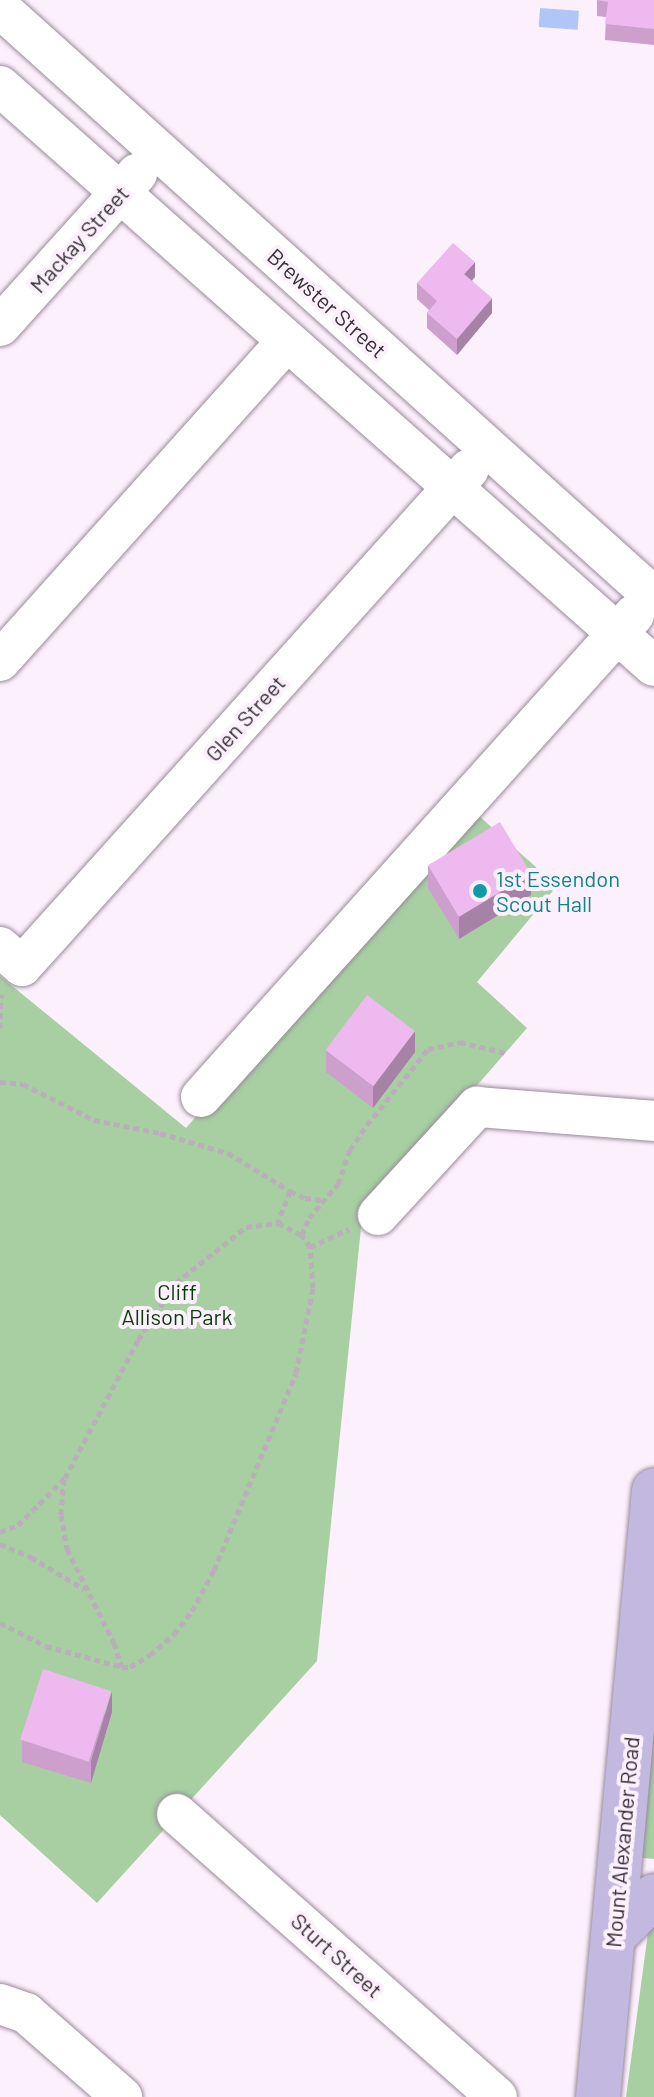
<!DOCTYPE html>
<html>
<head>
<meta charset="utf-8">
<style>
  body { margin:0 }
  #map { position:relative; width:654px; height:2097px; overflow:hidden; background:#fdf0fd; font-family:Barlow,sans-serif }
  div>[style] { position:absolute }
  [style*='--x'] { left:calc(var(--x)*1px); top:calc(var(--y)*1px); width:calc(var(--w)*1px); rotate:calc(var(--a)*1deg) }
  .green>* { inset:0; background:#a7cfa2 }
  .water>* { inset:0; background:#afc6f7; transform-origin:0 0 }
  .path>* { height:5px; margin-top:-2.5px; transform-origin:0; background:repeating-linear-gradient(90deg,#b9aeb9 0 6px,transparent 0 10px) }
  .roads { filter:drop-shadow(0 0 2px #998a99) drop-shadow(0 0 2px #998a99) }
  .minor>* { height:40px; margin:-20px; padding:0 20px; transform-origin:20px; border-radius:20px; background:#fff }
  .major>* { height:44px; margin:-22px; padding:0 22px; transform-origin:22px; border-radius:22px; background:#c2b8e0 }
  .wall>* { inset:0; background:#cc9fcd }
  .shaded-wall>* { inset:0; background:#a682a7 }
  .building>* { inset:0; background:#edb9ee; transform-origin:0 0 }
  .dots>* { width:22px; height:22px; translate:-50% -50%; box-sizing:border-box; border:4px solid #fdf0fd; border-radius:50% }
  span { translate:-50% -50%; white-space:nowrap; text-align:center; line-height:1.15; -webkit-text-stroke:8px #fdf0fd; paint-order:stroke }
  .street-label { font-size:22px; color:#352f35 }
  .culture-label { font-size:22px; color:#0d838f }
  .left { translate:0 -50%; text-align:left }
  .park-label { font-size:22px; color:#093d06 }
</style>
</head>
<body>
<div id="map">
  <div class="green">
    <i style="clip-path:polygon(468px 806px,557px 886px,477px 982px,527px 1028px,362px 1218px,317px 1661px,97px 1903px,0 1815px,0 976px,186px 1128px)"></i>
    <i style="clip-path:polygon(654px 1723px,654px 1859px,642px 1858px)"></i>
    <i style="clip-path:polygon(651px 1910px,654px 1911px,654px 2097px,626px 2097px)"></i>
  </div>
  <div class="water">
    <i style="left:540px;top:8px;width:39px;height:19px;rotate:4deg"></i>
  </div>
  <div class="path">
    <i style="--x:0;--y:1028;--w:34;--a:-88"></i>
    <i style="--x:0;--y:1082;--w:23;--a:5"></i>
    <i style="--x:23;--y:1084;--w:80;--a:26.9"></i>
    <i style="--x:94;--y:1120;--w:67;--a:11.1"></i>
    <i style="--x:160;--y:1133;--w:71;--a:16.4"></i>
    <i style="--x:228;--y:1153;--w:73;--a:31.5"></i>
    <i style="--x:290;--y:1191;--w:17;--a:25"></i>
    <i style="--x:305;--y:1198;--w:17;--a:7"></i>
    <i style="--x:290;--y:1191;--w:34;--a:111"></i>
    <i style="--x:278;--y:1223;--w:27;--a:27"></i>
    <i style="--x:310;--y:1247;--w:43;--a:-24.8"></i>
    <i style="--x:64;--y:1479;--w:36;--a:95"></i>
    <i style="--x:61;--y:1515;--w:35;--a:80"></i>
    <i style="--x:67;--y:1549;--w:105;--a:63.4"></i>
    <i style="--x:114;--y:1643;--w:25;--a:72"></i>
    <i style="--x:0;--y:1532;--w:19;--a:-21"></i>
    <i style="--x:18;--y:1525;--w:66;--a:-45"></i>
    <i style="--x:65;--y:1478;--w:156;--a:-62.1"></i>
    <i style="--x:138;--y:1340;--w:69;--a:-56.3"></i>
    <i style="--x:176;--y:1283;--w:90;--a:-38.7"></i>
    <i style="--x:246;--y:1227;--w:32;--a:-7"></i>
    <i style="--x:0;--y:1544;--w:34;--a:23"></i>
    <i style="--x:31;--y:1557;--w:62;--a:31.1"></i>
    <i style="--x:0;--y:1623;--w:51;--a:26.6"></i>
    <i style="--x:46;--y:1646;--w:79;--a:15.4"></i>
    <i style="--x:122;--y:1667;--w:8;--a:0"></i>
    <i style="--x:130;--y:1667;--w:23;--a:-31"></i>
    <i style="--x:150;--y:1655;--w:32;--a:-41"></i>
    <i style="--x:174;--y:1634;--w:29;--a:-52"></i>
    <i style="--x:192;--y:1611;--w:47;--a:-61.8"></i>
    <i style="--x:214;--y:1570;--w:213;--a:-67.4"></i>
    <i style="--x:296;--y:1373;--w:87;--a:-78.7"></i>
    <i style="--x:313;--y:1288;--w:41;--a:-94.2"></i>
    <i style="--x:310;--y:1247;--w:14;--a:-124"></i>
    <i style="--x:302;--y:1235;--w:18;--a:-68"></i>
    <i style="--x:309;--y:1218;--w:45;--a:-49.5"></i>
    <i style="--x:338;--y:1184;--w:36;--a:-71"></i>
    <i style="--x:350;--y:1150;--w:30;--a:-56"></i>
    <i style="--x:367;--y:1125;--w:97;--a:-51.2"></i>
    <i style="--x:428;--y:1049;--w:33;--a:-12"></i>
    <i style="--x:460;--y:1042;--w:47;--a:13.4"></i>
  </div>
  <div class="roads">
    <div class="minor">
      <i style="--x:0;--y:8;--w:880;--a:42.01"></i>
      <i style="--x:0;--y:86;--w:874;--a:41.57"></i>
      <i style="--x:0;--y:326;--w:205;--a:-48"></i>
      <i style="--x:0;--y:661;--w:430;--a:-48.1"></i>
      <i style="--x:0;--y:947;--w:29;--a:41"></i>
      <i style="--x:22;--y:966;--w:668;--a:-48.03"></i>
      <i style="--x:201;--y:1097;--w:648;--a:-48.07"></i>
      <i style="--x:378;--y:1215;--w:147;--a:-47.5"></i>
      <i style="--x:477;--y:1107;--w:178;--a:4.5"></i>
      <i style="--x:177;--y:1814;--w:427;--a:41.5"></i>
      <i style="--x:0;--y:2004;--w:28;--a:19"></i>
      <i style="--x:26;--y:2013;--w:128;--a:41.2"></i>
    </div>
    <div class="major">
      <i style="--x:613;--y:1937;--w:58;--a:-45"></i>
      <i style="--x:598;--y:2097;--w:609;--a:-84.72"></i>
    </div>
  </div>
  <div class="wall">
    <i style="clip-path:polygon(597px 0,654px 0,654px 45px,605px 40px,606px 17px,597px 16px)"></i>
    <i style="clip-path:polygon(475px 277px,472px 280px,492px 313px,457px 355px,427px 328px,427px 313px,429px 310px,417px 299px,417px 283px)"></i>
    <i style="clip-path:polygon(428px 866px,531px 895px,459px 939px,428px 888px)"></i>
    <i style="clip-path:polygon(326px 1050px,415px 1052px,373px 1108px,326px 1072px)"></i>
    <i style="clip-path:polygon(112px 1712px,91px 1783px,22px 1762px,22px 1740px)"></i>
  </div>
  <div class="shaded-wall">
    <i style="clip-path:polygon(475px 262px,475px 277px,464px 289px,464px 274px)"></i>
    <i style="clip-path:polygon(492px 298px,492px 313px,457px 355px,457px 339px)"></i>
    <i style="clip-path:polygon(531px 873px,531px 895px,459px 939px,459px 917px)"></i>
    <i style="clip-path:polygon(415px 1031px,415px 1052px,373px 1108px,373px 1086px)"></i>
    <i style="clip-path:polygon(112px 1691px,112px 1712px,91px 1783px,91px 1761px)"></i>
  </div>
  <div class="building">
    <i style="clip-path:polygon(597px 0,654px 0,654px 29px,605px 24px,608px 2px)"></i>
    <i style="clip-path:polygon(453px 243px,475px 262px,464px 274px,492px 298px,457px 339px,427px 313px,437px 301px,417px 283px)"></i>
    <i style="left:500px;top:822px;width:60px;height:84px;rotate:59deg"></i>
    <i style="left:367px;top:995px;width:60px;height:69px;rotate:37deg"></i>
    <i style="left:43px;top:1669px;width:72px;height:74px;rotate:18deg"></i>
  </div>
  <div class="dots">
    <i style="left:480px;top:891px;background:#0f9aa8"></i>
  </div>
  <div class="street-label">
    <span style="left:79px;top:239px;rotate:-48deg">Mackay Street</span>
    <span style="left:327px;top:303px;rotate:42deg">Brewster Street</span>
    <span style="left:245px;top:718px;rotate:-48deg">Glen Street</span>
    <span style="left:622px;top:1842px;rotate:-85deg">Mount Alexander Road</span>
    <span style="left:337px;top:1955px;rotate:42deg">Sturt Street</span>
  </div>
  <div class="culture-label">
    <span class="left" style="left:496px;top:891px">1st Essendon<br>Scout Hall</span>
  </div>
  <div class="park-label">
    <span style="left:177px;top:1304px">Cliff<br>Allison Park</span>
  </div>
</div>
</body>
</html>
